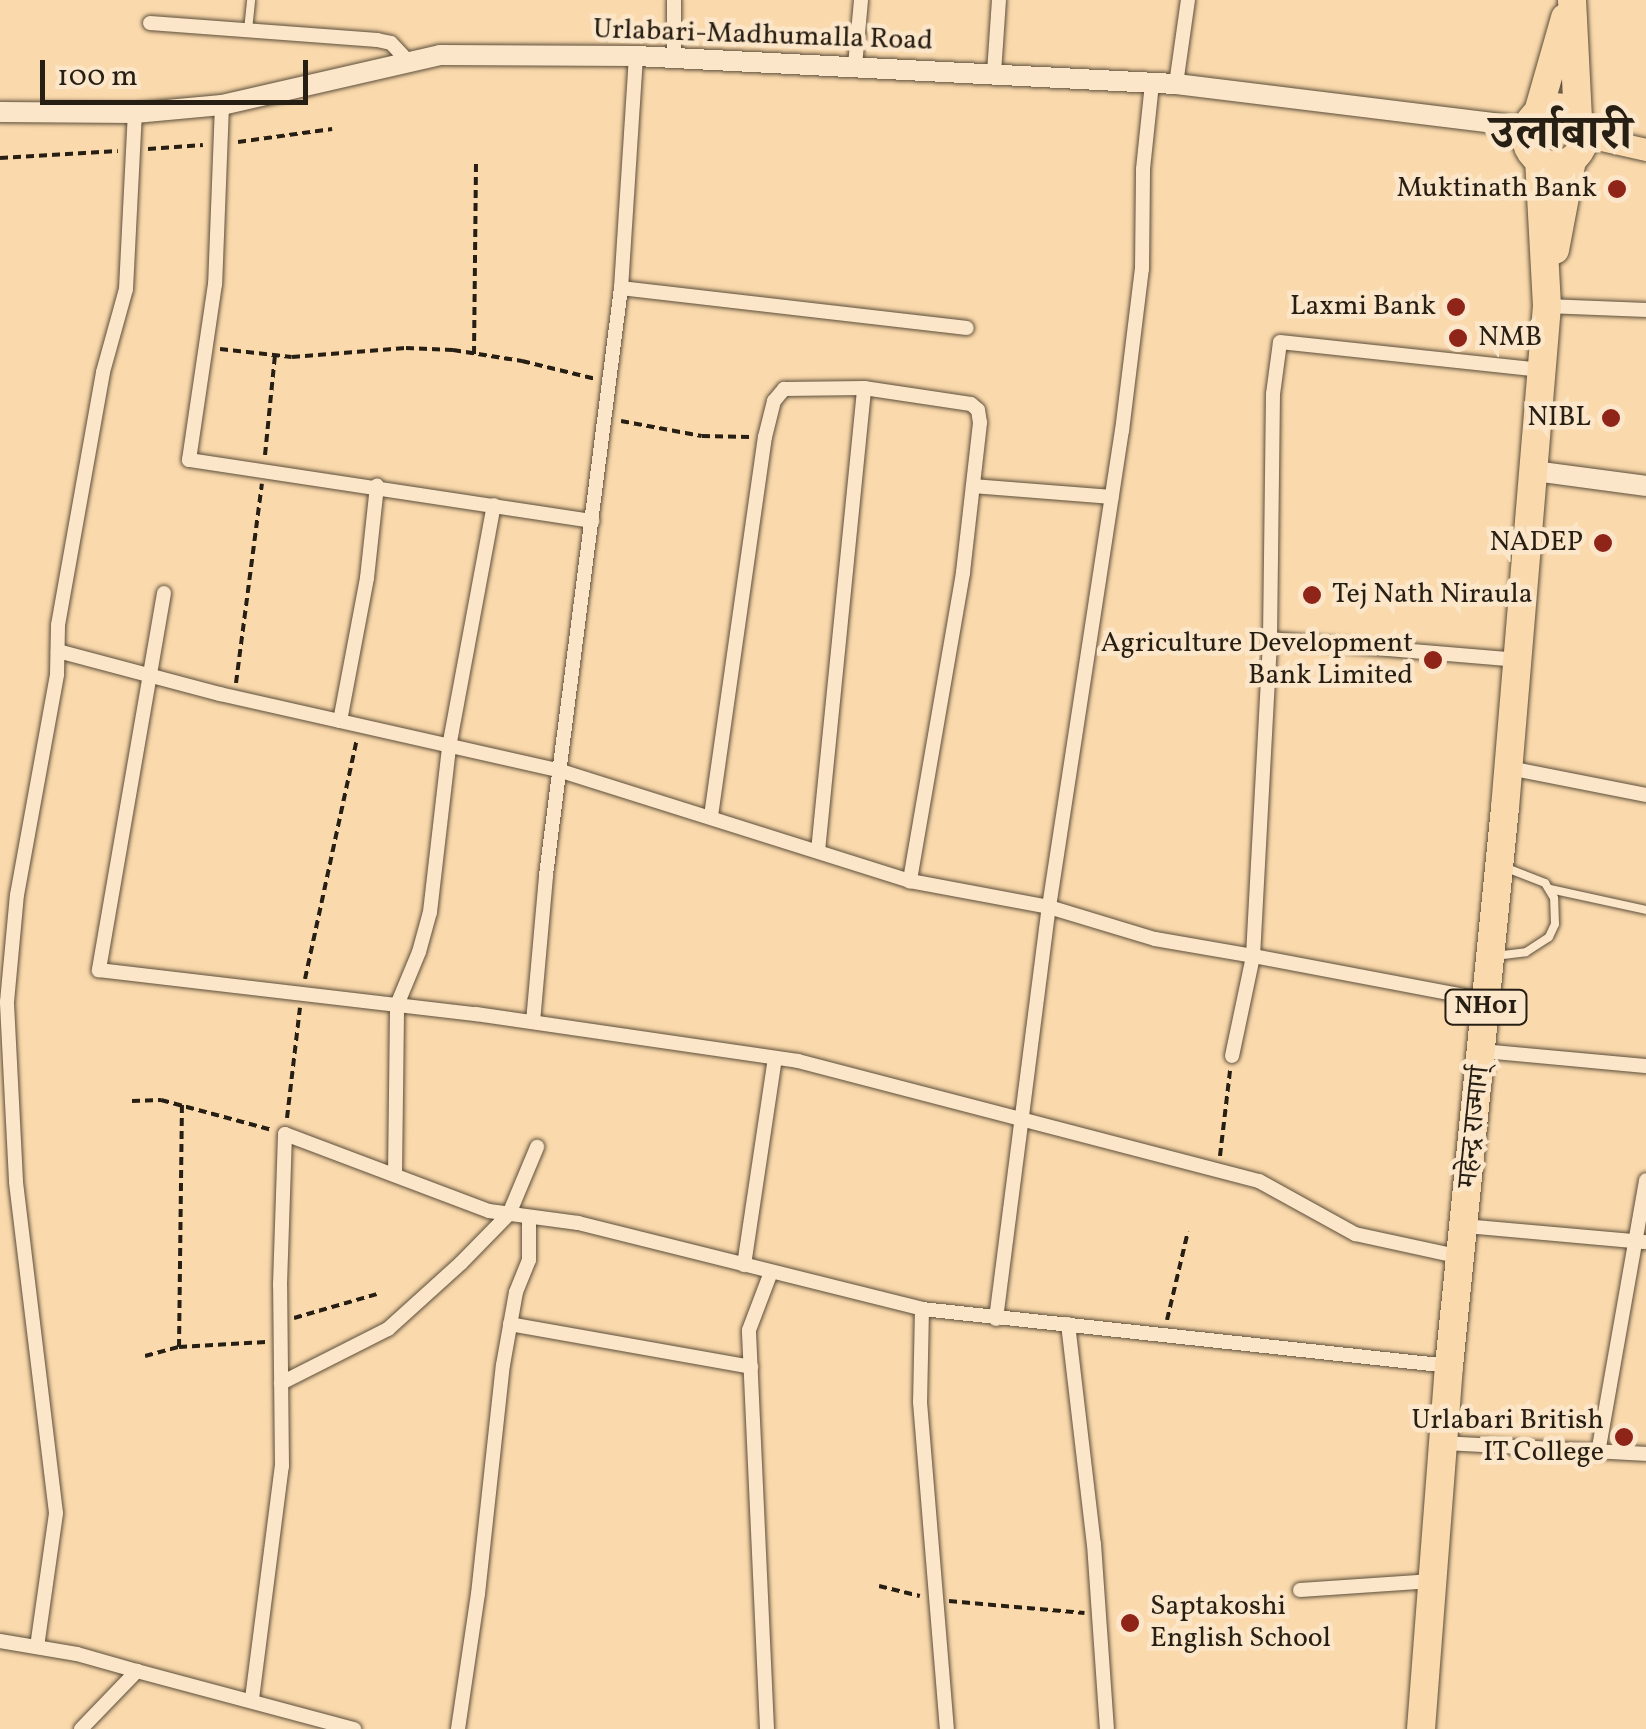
<!DOCTYPE html>
<html>
<head>
<meta charset="utf-8">
<style>
  body { margin:0 }
  #map { position:relative; width:1646px; height:1729px; overflow:hidden; background:#fad9ac; font-family:Vollkorn,"Noto Serif Devanagari",serif }
  div>[style] { position:absolute }
  [style*='--x'] { left:calc(var(--x)*1px); top:calc(var(--y)*1px); width:calc(var(--w)*1px); rotate:calc(var(--a)*1deg) }
  .path>* { height:4px; margin-top:-2px; transform-origin:0; background:repeating-linear-gradient(90deg,#271f14 0 8px,transparent 0 13px) }
  .roads { filter:drop-shadow(0 0 2px #5c4e3a) drop-shadow(0 0 2px #5c4e3a) }
  .lane>* { height:8px; margin:-4px; padding:0 4px; transform-origin:4px; border-radius:4px; background:#fce6c9 }
  .street>* { height:14px; margin:-7px; padding:0 7px; transform-origin:7px; border-radius:7px; background:#fce6c9 }
  .secondary>* { height:20px; margin:-10px; padding:0 10px; transform-origin:10px; border-radius:10px; background:#fce6c9 }
  .primary>* { height:22px; margin:-11px; padding:0 11px; transform-origin:11px; border-radius:11px; background:#fad9ac }
  .highway>* { height:28px; margin:-14px; padding:0 14px; transform-origin:14px; border-radius:14px; background:#fad9ac }
  .highway>.ring { margin:-14px; padding:0; box-sizing:content-box; background:none; border:28px solid #fad9ac; border-radius:50% }
  .dots>* { width:28px; height:28px; translate:-50% -50%; box-sizing:border-box; border:5px solid #fce6c9; border-radius:50% }
  span { translate:-50% -50%; white-space:nowrap; text-align:center; line-height:1.15; -webkit-text-stroke:9px #fce6c9; paint-order:stroke }
  .shield-label span { padding:2px 8px; background:#fce6c9; border:2px solid; border-radius:8px; -webkit-text-stroke-width:0 }
  .shield-label { font-size:25px; color:#271f14; font-weight:700 }
  .street-label { font-size:28px; color:#271f14 }
  .poi-label { font-size:28px; color:#271f14 }
  .right { translate:-100% -50%; text-align:right }
  .left { translate:0 -50%; text-align:left }
  .town-label { font-size:48px; color:#271f14; font-weight:700 }
  .scale { position:absolute; left:40px; top:60px; width:268px; height:45px; box-sizing:border-box; border:5px solid #271f14; border-top:0; padding-left:12px; font-size:30px; line-height:35px; white-space:nowrap; color:#271f14; -webkit-text-stroke:8px #fce6c9; paint-order:stroke }
</style>
</head>
<body>
<div id="map">
  <div class="path">
    <i style="--x:238;--y:142;--w:95;--a:-7.9"></i>
    <i style="--x:148;--y:149;--w:55;--a:-4.2"></i>
    <i style="--x:0;--y:158;--w:118;--a:-3.4"></i>
    <i style="--x:220;--y:349;--w:72;--a:6.3"></i>
    <i style="--x:292;--y:357;--w:114;--a:-4.5"></i>
    <i style="--x:406;--y:348;--w:47;--a:2.4"></i>
    <i style="--x:453;--y:350;--w:70;--a:9.1"></i>
    <i style="--x:522;--y:361;--w:76;--a:13.7"></i>
    <i style="--x:474;--y:354;--w:195;--a:-89.4"></i>
    <i style="--x:621;--y:421;--w:82;--a:10.5"></i>
    <i style="--x:702;--y:436;--w:48;--a:1.2"></i>
    <i style="--x:265;--y:455;--w:100;--a:-84.3"></i>
    <i style="--x:236;--y:683;--w:201;--a:-82.6"></i>
    <i style="--x:305;--y:979;--w:246;--a:-77.8"></i>
    <i style="--x:132;--y:1101;--w:29;--a:-2"></i>
    <i style="--x:161;--y:1100;--w:115;--a:15.1"></i>
    <i style="--x:287;--y:1118;--w:111;--a:-83.3"></i>
    <i style="--x:1220;--y:1156;--w:86;--a:-83.3"></i>
    <i style="--x:294;--y:1318;--w:86;--a:-16.1"></i>
    <i style="--x:1167;--y:1320;--w:91;--a:-76.7"></i>
    <i style="--x:179;--y:1347;--w:242;--a:-89.3"></i>
    <i style="--x:145;--y:1356;--w:35;--a:-15"></i>
    <i style="--x:179;--y:1347;--w:87;--a:-3.3"></i>
    <i style="--x:879;--y:1586;--w:42;--a:13.7"></i>
    <i style="--x:949;--y:1601;--w:136;--a:5.1"></i>
  </div>
  <div class="roads">
    <div class="lane">
      <i style="--x:248;--y:30;--w:30;--a:-84"></i>
      <i style="--x:1550;--y:889;--w:98;--a:12.3"></i>
      <i style="--x:1495;--y:956;--w:31;--a:-7"></i>
      <i style="--x:1526;--y:952;--w:27;--a:-33"></i>
      <i style="--x:1549;--y:937;--w:14;--a:-65"></i>
      <i style="--x:1555;--y:924;--w:26;--a:-92"></i>
      <i style="--x:1554;--y:898;--w:17;--a:-121"></i>
      <i style="--x:1545;--y:883;--w:44;--a:-158.7"></i>
    </div>
    <div class="street">
      <i style="--x:674;--y:0;--w:58;--a:90"></i>
      <i style="--x:150;--y:23;--w:228;--a:4.3"></i>
      <i style="--x:377;--y:40;--w:14;--a:12"></i>
      <i style="--x:391;--y:43;--w:23;--a:47"></i>
      <i style="--x:855;--y:66;--w:66;--a:-84.8"></i>
      <i style="--x:994;--y:73;--w:73;--a:-86.1"></i>
      <i style="--x:1176;--y:84;--w:85;--a:-81.9"></i>
      <i style="--x:222;--y:105;--w:179;--a:92.2"></i>
      <i style="--x:215;--y:284;--w:178;--a:98.4"></i>
      <i style="--x:189;--y:460;--w:408;--a:8.6"></i>
      <i style="--x:621;--y:288;--w:348;--a:6.6"></i>
      <i style="--x:1547;--y:306;--w:99;--a:2.3"></i>
      <i style="--x:973;--y:486;--w:139;--a:4.5"></i>
      <i style="--x:164;--y:593;--w:383;--a:99.8"></i>
      <i style="--x:99;--y:970;--w:380;--a:6.7"></i>
      <i style="--x:476;--y:1014;--w:325;--a:8.3"></i>
      <i style="--x:798;--y:1061;--w:476;--a:14.6"></i>
      <i style="--x:1259;--y:1181;--w:110;--a:28.9"></i>
      <i style="--x:1355;--y:1234;--w:108;--a:12.2"></i>
      <i style="--x:58;--y:651;--w:168;--a:14.9"></i>
      <i style="--x:220;--y:694;--w:350;--a:12.7"></i>
      <i style="--x:561;--y:771;--w:366;--a:17.5"></i>
      <i style="--x:910;--y:881;--w:141;--a:10.6"></i>
      <i style="--x:1049;--y:907;--w:111;--a:16.8"></i>
      <i style="--x:1155;--y:939;--w:99;--a:9.8"></i>
      <i style="--x:1253;--y:956;--w:317;--a:-86.9"></i>
      <i style="--x:1518;--y:660;--w:249;--a:-175.2"></i>
      <i style="--x:1270;--y:639;--w:245;--a:-89.3"></i>
      <i style="--x:1273;--y:394;--w:52;--a:-82.3"></i>
      <i style="--x:1280;--y:342;--w:263;--a:6.1"></i>
      <i style="--x:340;--y:721;--w:146;--a:-79.3"></i>
      <i style="--x:367;--y:578;--w:93;--a:-83.8"></i>
      <i style="--x:1509;--y:768;--w:140;--a:11.1"></i>
      <i style="--x:711;--y:816;--w:383;--a:-81.9"></i>
      <i style="--x:765;--y:437;--w:37;--a:-76"></i>
      <i style="--x:774;--y:401;--w:16;--a:-50"></i>
      <i style="--x:784;--y:389;--w:80;--a:-0.7"></i>
      <i style="--x:864;--y:388;--w:108;--a:8.5"></i>
      <i style="--x:971;--y:404;--w:9;--a:41"></i>
      <i style="--x:978;--y:410;--w:13;--a:81"></i>
      <i style="--x:980;--y:423;--w:151;--a:96.5"></i>
      <i style="--x:963;--y:573;--w:313;--a:99.8"></i>
      <i style="--x:818;--y:851;--w:465;--a:-84.3"></i>
      <i style="--x:533;--y:1022;--w:148;--a:-84.9"></i>
      <i style="--x:546;--y:875;--w:592;--a:-82.72"></i>
      <i style="--x:621;--y:288;--w:232;--a:-86.3"></i>
      <i style="--x:1483;--y:1051;--w:164;--a:5.3"></i>
      <i style="--x:1232;--y:1056;--w:102;--a:-78.1"></i>
      <i style="--x:1253;--y:956;--w:237;--a:10.7"></i>
      <i style="--x:395;--y:1175;--w:170;--a:-89.3"></i>
      <i style="--x:397;--y:1005;--w:57;--a:-67.5"></i>
      <i style="--x:419;--y:952;--w:41;--a:-74.6"></i>
      <i style="--x:430;--y:912;--w:166;--a:-83.4"></i>
      <i style="--x:449;--y:747;--w:246;--a:-79.5"></i>
      <i style="--x:1465;--y:1226;--w:181;--a:5.1"></i>
      <i style="--x:744;--y:1265;--w:209;--a:-81.5"></i>
      <i style="--x:922;--y:1309;--w:93;--a:91.2"></i>
      <i style="--x:920;--y:1402;--w:328;--a:85.3"></i>
      <i style="--x:996;--y:1319;--w:415;--a:-82.7"></i>
      <i style="--x:1049;--y:907;--w:482;--a:-81.3"></i>
      <i style="--x:1122;--y:431;--w:163;--a:-83"></i>
      <i style="--x:1142;--y:269;--w:100;--a:-89.4"></i>
      <i style="--x:1143;--y:169;--w:85;--a:-84"></i>
      <i style="--x:510;--y:1324;--w:245;--a:10.1"></i>
      <i style="--x:1068;--y:1324;--w:222;--a:83.3"></i>
      <i style="--x:1094;--y:1544;--w:185;--a:86"></i>
      <i style="--x:281;--y:1383;--w:120;--a:-26.8"></i>
      <i style="--x:388;--y:1329;--w:98;--a:-42.1"></i>
      <i style="--x:461;--y:1263;--w:69;--a:-45.6"></i>
      <i style="--x:509;--y:1214;--w:73;--a:-67.3"></i>
      <i style="--x:1443;--y:1443;--w:203;--a:3.1"></i>
      <i style="--x:1598;--y:1453;--w:277;--a:-80"></i>
      <i style="--x:1300;--y:1590;--w:133;--a:-3.9"></i>
      <i style="--x:0;--y:1641;--w:78;--a:9.6"></i>
      <i style="--x:77;--y:1654;--w:62;--a:15.8"></i>
      <i style="--x:37;--y:1647;--w:135;--a:-81.9"></i>
      <i style="--x:56;--y:1513;--w:334;--a:-96.9"></i>
      <i style="--x:16;--y:1181;--w:179;--a:-92.9"></i>
      <i style="--x:7;--y:1002;--w:107;--a:-84.7"></i>
      <i style="--x:17;--y:895;--w:225;--a:-79.7"></i>
      <i style="--x:57;--y:674;--w:49;--a:-88.8"></i>
      <i style="--x:58;--y:625;--w:257;--a:-79.9"></i>
      <i style="--x:103;--y:372;--w:86;--a:-74.5"></i>
      <i style="--x:126;--y:289;--w:176;--a:-87.1"></i>
      <i style="--x:252;--y:1699;--w:235;--a:-82.7"></i>
      <i style="--x:282;--y:1466;--w:181;--a:-90.6"></i>
      <i style="--x:280;--y:1285;--w:151;--a:-88.1"></i>
      <i style="--x:285;--y:1134;--w:218;--a:20.7"></i>
      <i style="--x:489;--y:1211;--w:90;--a:7.7"></i>
      <i style="--x:578;--y:1223;--w:355;--a:14"></i>
      <i style="--x:922;--y:1309;--w:530;--a:6.17"></i>
      <i style="--x:81;--y:1729;--w:81;--a:-46"></i>
      <i style="--x:137;--y:1671;--w:225;--a:15"></i>
      <i style="--x:458;--y:1729;--w:136;--a:-81.6"></i>
      <i style="--x:478;--y:1594;--w:230;--a:-83.8"></i>
      <i style="--x:503;--y:1365;--w:74;--a:-79.9"></i>
      <i style="--x:516;--y:1292;--w:35;--a:-68"></i>
      <i style="--x:529;--y:1260;--w:43;--a:-90"></i>
      <i style="--x:767;--y:1729;--w:399;--a:-92.6"></i>
      <i style="--x:749;--y:1330;--w:62;--a:-69.2"></i>
    </div>
    <div class="secondary">
      <i style="--x:0;--y:112;--w:135;--a:0.4"></i>
      <i style="--x:135;--y:113;--w:87;--a:-5.3"></i>
      <i style="--x:222;--y:105;--w:224;--a:-12.9"></i>
      <i style="--x:440;--y:55;--w:196;--a:0.3"></i>
      <i style="--x:636;--y:56;--w:541;--a:2.97"></i>
      <i style="--x:1176;--y:84;--w:354;--a:7"></i>
      <i style="--x:1534;--y:471;--w:113;--a:7.6"></i>
    </div>
    <div class="primary">
      <i style="--x:1584;--y:136;--w:64;--a:12.7"></i>
    </div>
    <div class="highway">
      <i style="--x:1572;--y:0;--w:119;--a:87.1"></i>
      <i class="ring" style="left:1526px;top:107px;width:30px;height:30px"></i>
      <i style="--x:1538;--y:112;--w:98;--a:-74"></i>
      <i style="--x:1555;--y:250;--w:92;--a:-79.3"></i>
      <i style="--x:1421;--y:1729;--w:364;--a:-85.6"></i>
      <i style="--x:1449;--y:1366;--w:561;--a:-84.27"></i>
      <i style="--x:1505;--y:808;--w:504;--a:-85.22"></i>
      <i style="--x:1547;--y:306;--w:146;--a:-93.1"></i>
    </div>
  </div>
  <div class="dots">
    <i style="left:1617px;top:189px;background:#8f2418"></i>
    <i style="left:1456px;top:307px;background:#8f2418"></i>
    <i style="left:1458px;top:338px;background:#8f2418"></i>
    <i style="left:1611px;top:418px;background:#8f2418"></i>
    <i style="left:1603px;top:543px;background:#8f2418"></i>
    <i style="left:1312px;top:595px;background:#8f2418"></i>
    <i style="left:1433px;top:660px;background:#8f2418"></i>
    <i style="left:1624px;top:1437px;background:#8f2418"></i>
    <i style="left:1130px;top:1623px;background:#8f2418"></i>
  </div>
  <div class="shield-label">
    <span style="left:1486px;top:1007px">NH01</span>
  </div>
  <div class="street-label">
    <span style="left:763px;top:36px;rotate:2deg">Urlabari-Madhumalla Road</span>
    <span style="left:1475px;top:1127px;rotate:-84deg">महेन्द्र राज्मार्ग्</span>
  </div>
  <div class="poi-label">
    <span class="right" style="left:1597px;top:189px">Muktinath Bank</span>
    <span class="right" style="left:1436px;top:307px">Laxmi Bank</span>
    <span class="left" style="left:1478px;top:338px">NMB</span>
    <span class="right" style="left:1591px;top:418px">NIBL</span>
    <span class="right" style="left:1583px;top:543px">NADEP</span>
    <span class="left" style="left:1332px;top:595px">Tej Nath Niraula</span>
    <span class="right" style="left:1413px;top:660px">Agriculture Development<br>Bank Limited</span>
    <span class="right" style="left:1604px;top:1437px">Urlabari British<br>IT College</span>
    <span class="left" style="left:1150px;top:1623px">Saptakoshi<br>English School</span>
  </div>
  <div class="town-label">
    <span style="left:1561px;top:136px">उर्लाबारी</span>
  </div>
  <div class="scale">100 m</div>
</div>
</body>
</html>
